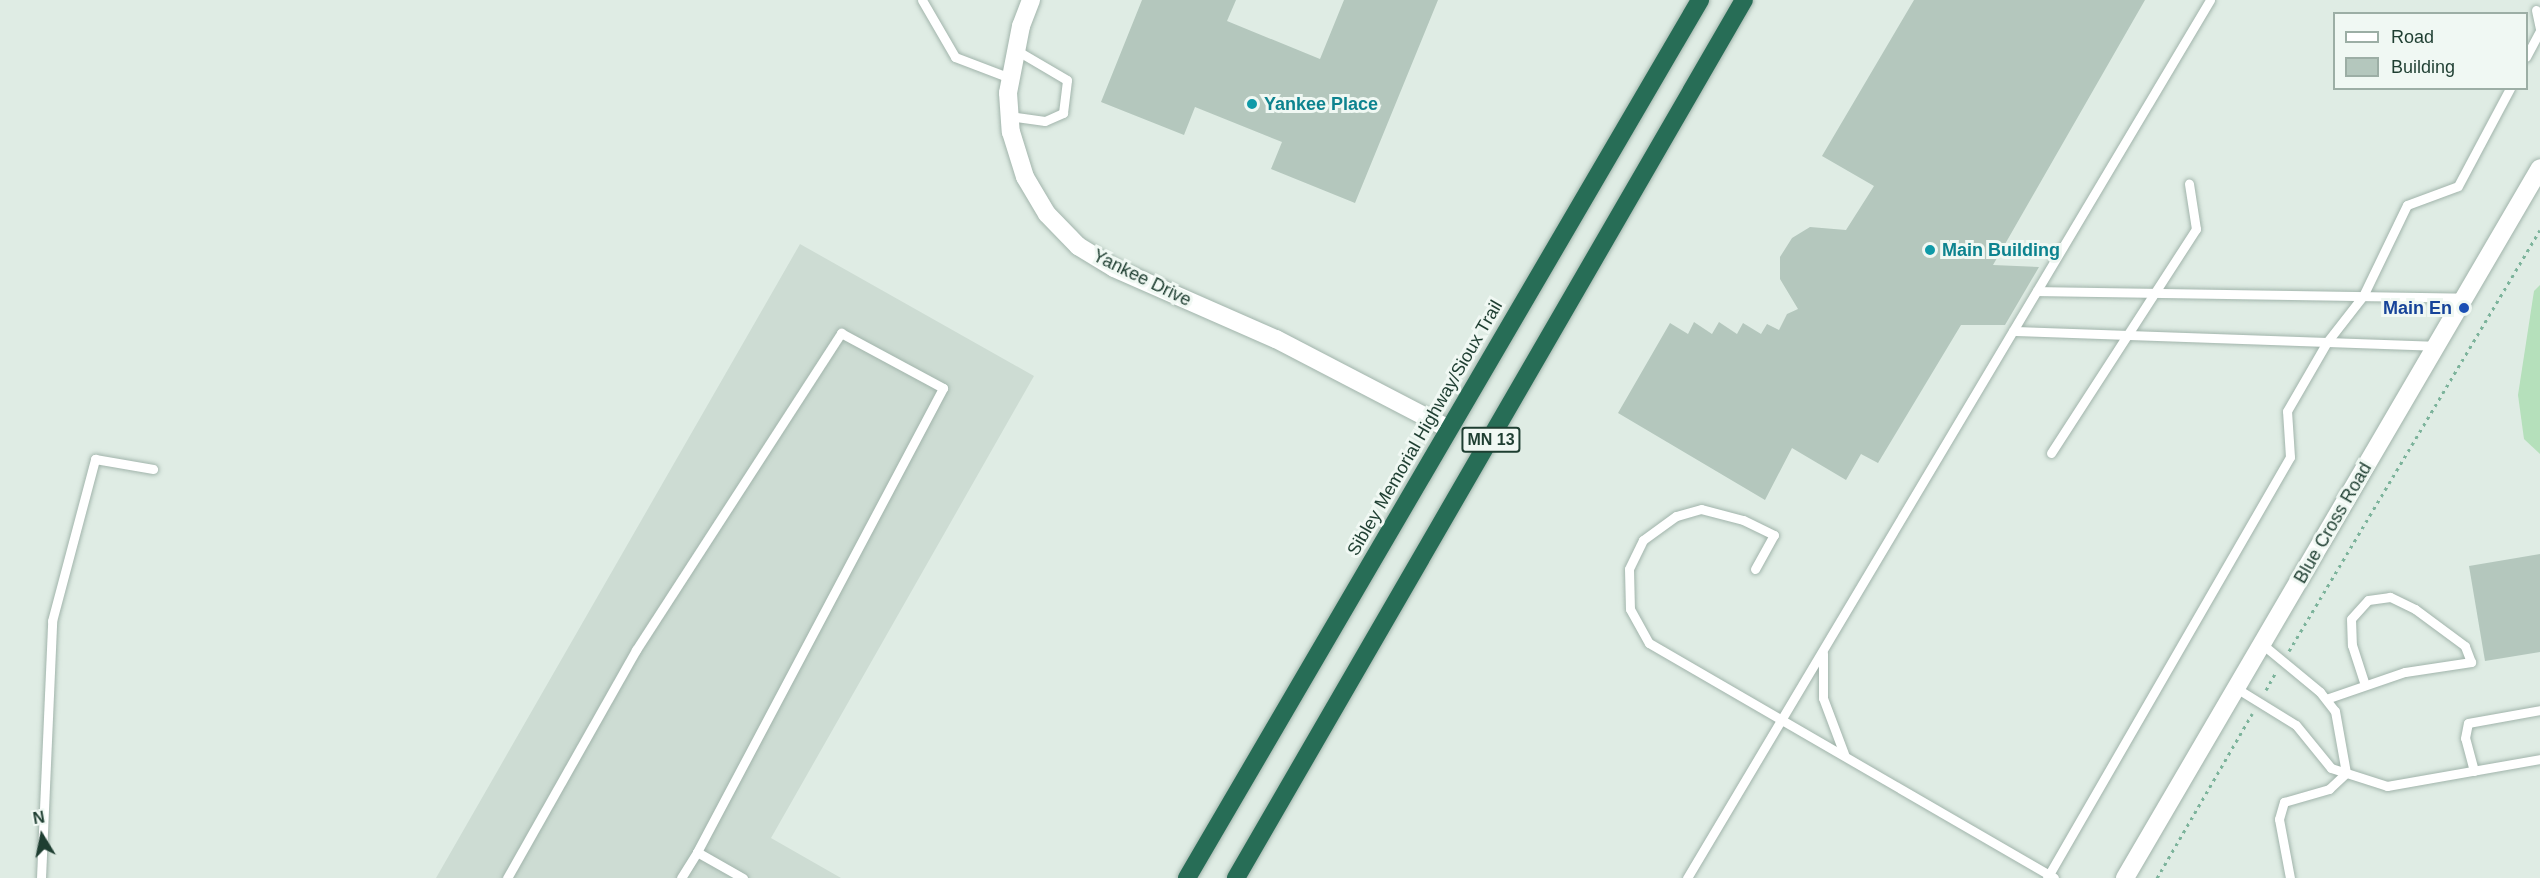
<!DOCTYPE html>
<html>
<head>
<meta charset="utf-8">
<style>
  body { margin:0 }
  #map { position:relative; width:2540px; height:878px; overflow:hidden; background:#dfece4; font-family:Arial,sans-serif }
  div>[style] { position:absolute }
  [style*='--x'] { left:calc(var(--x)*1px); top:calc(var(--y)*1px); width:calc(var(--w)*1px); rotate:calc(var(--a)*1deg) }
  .built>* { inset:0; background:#cddcd3 }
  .green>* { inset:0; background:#b5e0bb }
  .building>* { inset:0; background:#b4c7bd }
  .path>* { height:3px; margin-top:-1.5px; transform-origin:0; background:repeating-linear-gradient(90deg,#7cb39b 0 3px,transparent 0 7.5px) }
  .roads { filter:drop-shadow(0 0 2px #a1b4ab) drop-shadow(0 0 2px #a1b4ab) }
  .lane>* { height:9px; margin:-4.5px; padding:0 4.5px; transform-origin:4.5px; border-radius:4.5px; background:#fff }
  .secondary>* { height:18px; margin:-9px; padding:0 9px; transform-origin:9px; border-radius:9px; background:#fff }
  .highway>* { height:18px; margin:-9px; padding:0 9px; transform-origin:9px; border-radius:9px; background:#276d56 }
  .dots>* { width:16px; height:16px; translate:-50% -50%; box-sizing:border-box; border:3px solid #f0f8f3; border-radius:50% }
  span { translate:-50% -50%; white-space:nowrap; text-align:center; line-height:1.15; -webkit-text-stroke:6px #f0f8f3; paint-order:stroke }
  .shield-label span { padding:2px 4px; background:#f0f8f3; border:2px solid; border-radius:4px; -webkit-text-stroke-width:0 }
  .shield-label { font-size:16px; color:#1e3e31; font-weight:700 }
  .culture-label { font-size:18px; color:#0d838f; font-weight:700 }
  .left { translate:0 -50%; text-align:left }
  .street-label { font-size:18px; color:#1e3e31 }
  .transit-label { font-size:18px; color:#164399; font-weight:700 }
  .right { translate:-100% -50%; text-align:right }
  .legend { position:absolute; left:2333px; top:12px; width:195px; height:78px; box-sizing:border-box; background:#f0f8f3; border:2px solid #9caea5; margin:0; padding:8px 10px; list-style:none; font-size:18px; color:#1e3e31 }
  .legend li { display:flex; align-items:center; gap:12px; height:30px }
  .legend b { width:30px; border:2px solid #9caea5 }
  .north { position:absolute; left:12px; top:806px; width:60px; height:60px; -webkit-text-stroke:4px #f0f8f3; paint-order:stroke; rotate:350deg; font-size:16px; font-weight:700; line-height:24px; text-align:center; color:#1e3e31 }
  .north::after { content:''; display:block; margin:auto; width:21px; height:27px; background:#1e3e31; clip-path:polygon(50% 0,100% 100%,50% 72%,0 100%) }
</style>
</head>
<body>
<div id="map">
  <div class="built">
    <i style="clip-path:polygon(800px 244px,1034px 376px,771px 838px,841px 878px,436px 878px)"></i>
  </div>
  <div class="green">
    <i style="clip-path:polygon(2540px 285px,2540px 454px,2524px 439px,2518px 395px,2534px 291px)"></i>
  </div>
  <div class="building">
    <i style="clip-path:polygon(1142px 0,1236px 0,1227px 21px,1320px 59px,1344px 0,1438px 0,1355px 203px,1271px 169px,1282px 142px,1195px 107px,1184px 135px,1101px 102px)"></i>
    <i style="clip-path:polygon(1914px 0,2145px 0,1993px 265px,2039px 267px,2005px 325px,1961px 325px,1878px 463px,1861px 454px,1846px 480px,1792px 448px,1765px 500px,1618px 413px,1670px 323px,1688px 334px,1694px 322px,1712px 334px,1719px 322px,1737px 334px,1743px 323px,1761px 334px,1767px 324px,1779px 330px,1787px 314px,1798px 309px,1780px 279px,1780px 257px,1792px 238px,1810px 227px,1846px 230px,1874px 186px,1822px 156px)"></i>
    <i style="clip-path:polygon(2540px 554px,2540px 652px,2485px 661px,2469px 566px)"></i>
  </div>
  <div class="path">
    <i style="--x:2289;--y:651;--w:490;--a:-59.2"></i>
    <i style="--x:2266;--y:690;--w:21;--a:-61"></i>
    <i style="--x:2157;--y:878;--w:190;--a:-59.9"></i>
  </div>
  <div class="roads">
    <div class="lane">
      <i style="--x:922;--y:0;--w:66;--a:59.9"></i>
      <i style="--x:955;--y:57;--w:59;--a:20.9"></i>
      <i style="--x:2536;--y:10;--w:19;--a:78"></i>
      <i style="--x:2526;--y:57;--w:30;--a:-62"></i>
      <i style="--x:1009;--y:116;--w:36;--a:8"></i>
      <i style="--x:1045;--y:121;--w:20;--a:-24"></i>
      <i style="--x:1063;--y:113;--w:33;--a:-83"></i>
      <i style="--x:1067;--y:80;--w:59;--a:-149.5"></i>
      <i style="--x:2037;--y:291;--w:427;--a:0.9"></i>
      <i style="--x:2013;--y:331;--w:423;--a:2"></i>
      <i style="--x:2051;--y:453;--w:267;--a:-57.1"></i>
      <i style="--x:2196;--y:229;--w:46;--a:-98.8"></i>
      <i style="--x:1755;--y:569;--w:39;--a:-61"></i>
      <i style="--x:1774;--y:535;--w:34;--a:-154"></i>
      <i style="--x:1743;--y:520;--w:43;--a:-165.3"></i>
      <i style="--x:1701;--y:509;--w:26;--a:164"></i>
      <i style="--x:1676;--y:516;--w:41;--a:144"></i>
      <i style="--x:1643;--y:540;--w:32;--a:116"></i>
      <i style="--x:1629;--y:569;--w:40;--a:88.6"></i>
      <i style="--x:1630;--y:609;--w:39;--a:61"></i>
      <i style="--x:1649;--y:643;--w:468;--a:30.1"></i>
      <i style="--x:2262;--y:644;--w:75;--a:39.6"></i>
      <i style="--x:2320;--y:692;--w:24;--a:52"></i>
      <i style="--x:2335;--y:711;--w:63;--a:79.9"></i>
      <i style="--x:1823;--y:653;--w:45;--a:90"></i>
      <i style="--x:1823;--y:698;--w:60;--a:69.4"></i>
      <i style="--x:2236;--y:688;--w:70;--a:31.7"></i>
      <i style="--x:2296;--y:725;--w:55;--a:50.9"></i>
      <i style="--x:2331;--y:768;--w:59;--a:17.8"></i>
      <i style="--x:2387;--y:786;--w:155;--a:-10"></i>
      <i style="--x:2326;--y:699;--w:83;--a:-18.9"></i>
      <i style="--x:2405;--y:672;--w:67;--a:-8.6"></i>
      <i style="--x:2471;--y:662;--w:17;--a:-111"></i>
      <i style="--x:2465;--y:646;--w:62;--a:-143.5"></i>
      <i style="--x:2415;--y:609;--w:28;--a:-154"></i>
      <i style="--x:2390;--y:597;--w:22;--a:172"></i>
      <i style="--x:2368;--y:600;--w:25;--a:132"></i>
      <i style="--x:2351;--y:619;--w:26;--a:88"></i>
      <i style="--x:2352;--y:645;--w:40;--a:72"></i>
      <i style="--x:2474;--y:771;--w:34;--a:-105"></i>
      <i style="--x:2465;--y:738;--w:15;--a:-79"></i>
      <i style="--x:2468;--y:723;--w:73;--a:-10.2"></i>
      <i style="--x:41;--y:878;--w:257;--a:-87.5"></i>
      <i style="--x:52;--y:621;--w:168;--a:-75.1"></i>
      <i style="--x:95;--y:459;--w:59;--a:9.8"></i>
      <i style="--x:507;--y:878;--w:262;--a:-60.5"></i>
      <i style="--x:636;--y:650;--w:378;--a:-57.1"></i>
      <i style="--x:841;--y:333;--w:116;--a:28.3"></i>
      <i style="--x:943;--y:388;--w:525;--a:117.93"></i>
      <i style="--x:681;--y:878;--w:31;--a:-58"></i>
      <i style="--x:697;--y:852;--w:53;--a:29.5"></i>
      <i style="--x:1687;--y:878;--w:1022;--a:-59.22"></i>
      <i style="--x:2047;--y:878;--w:486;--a:-60"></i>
      <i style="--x:2290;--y:457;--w:46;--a:-93.7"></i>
      <i style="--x:2287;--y:411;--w:80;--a:-59.9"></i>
      <i style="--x:2327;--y:342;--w:58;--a:-52"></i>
      <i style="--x:2363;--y:296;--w:101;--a:-64.2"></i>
      <i style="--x:2407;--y:205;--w:54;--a:-20.4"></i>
      <i style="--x:2458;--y:186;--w:111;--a:-62"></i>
      <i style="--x:2290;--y:878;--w:60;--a:-100.6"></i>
      <i style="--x:2279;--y:819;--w:18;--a:-74"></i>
      <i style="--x:2284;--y:802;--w:47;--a:-16.1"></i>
      <i style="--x:2329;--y:789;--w:23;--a:-43"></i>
    </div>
    <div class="secondary">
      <i style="--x:1031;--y:0;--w:28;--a:111"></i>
      <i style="--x:1021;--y:26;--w:68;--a:101"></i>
      <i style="--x:1008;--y:93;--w:39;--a:86"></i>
      <i style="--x:1011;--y:132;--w:47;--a:72.7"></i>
      <i style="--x:1025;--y:177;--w:43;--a:59.3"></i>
      <i style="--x:1047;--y:214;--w:45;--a:45.9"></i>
      <i style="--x:1078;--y:246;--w:42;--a:31.4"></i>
      <i style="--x:1114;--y:268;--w:177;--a:23.7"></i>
      <i style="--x:1276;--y:339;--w:195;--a:27.5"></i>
      <i style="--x:2125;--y:878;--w:822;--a:-59.69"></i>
    </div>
    <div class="highway">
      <i style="--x:1187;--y:878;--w:1017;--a:-59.7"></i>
      <i style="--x:1236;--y:878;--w:1014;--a:-59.95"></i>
    </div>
  </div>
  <div class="dots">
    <i style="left:1252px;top:104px;background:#0f9aa8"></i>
    <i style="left:1930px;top:250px;background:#0f9aa8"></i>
    <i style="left:2464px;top:308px;background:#1a4fb4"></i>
  </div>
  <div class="shield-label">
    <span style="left:1491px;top:440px">MN 13</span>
  </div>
  <div class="culture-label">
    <span class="left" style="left:1264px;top:104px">Yankee Place</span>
    <span class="left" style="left:1942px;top:250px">Main Building</span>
  </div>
  <div class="street-label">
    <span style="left:1142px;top:278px;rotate:26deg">Yankee Drive</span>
    <span style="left:1425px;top:428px;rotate:-60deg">Sibley Memorial Highway/Sioux Trail</span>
    <span style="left:2333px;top:523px;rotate:-60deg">Blue Cross Road</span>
  </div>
  <div class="transit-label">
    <span class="right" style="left:2452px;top:308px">Main En</span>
  </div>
  <ul class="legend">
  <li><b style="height:8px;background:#fff"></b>Road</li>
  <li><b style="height:16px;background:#b4c7bd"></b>Building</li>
  </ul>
  <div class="north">N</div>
</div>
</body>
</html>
